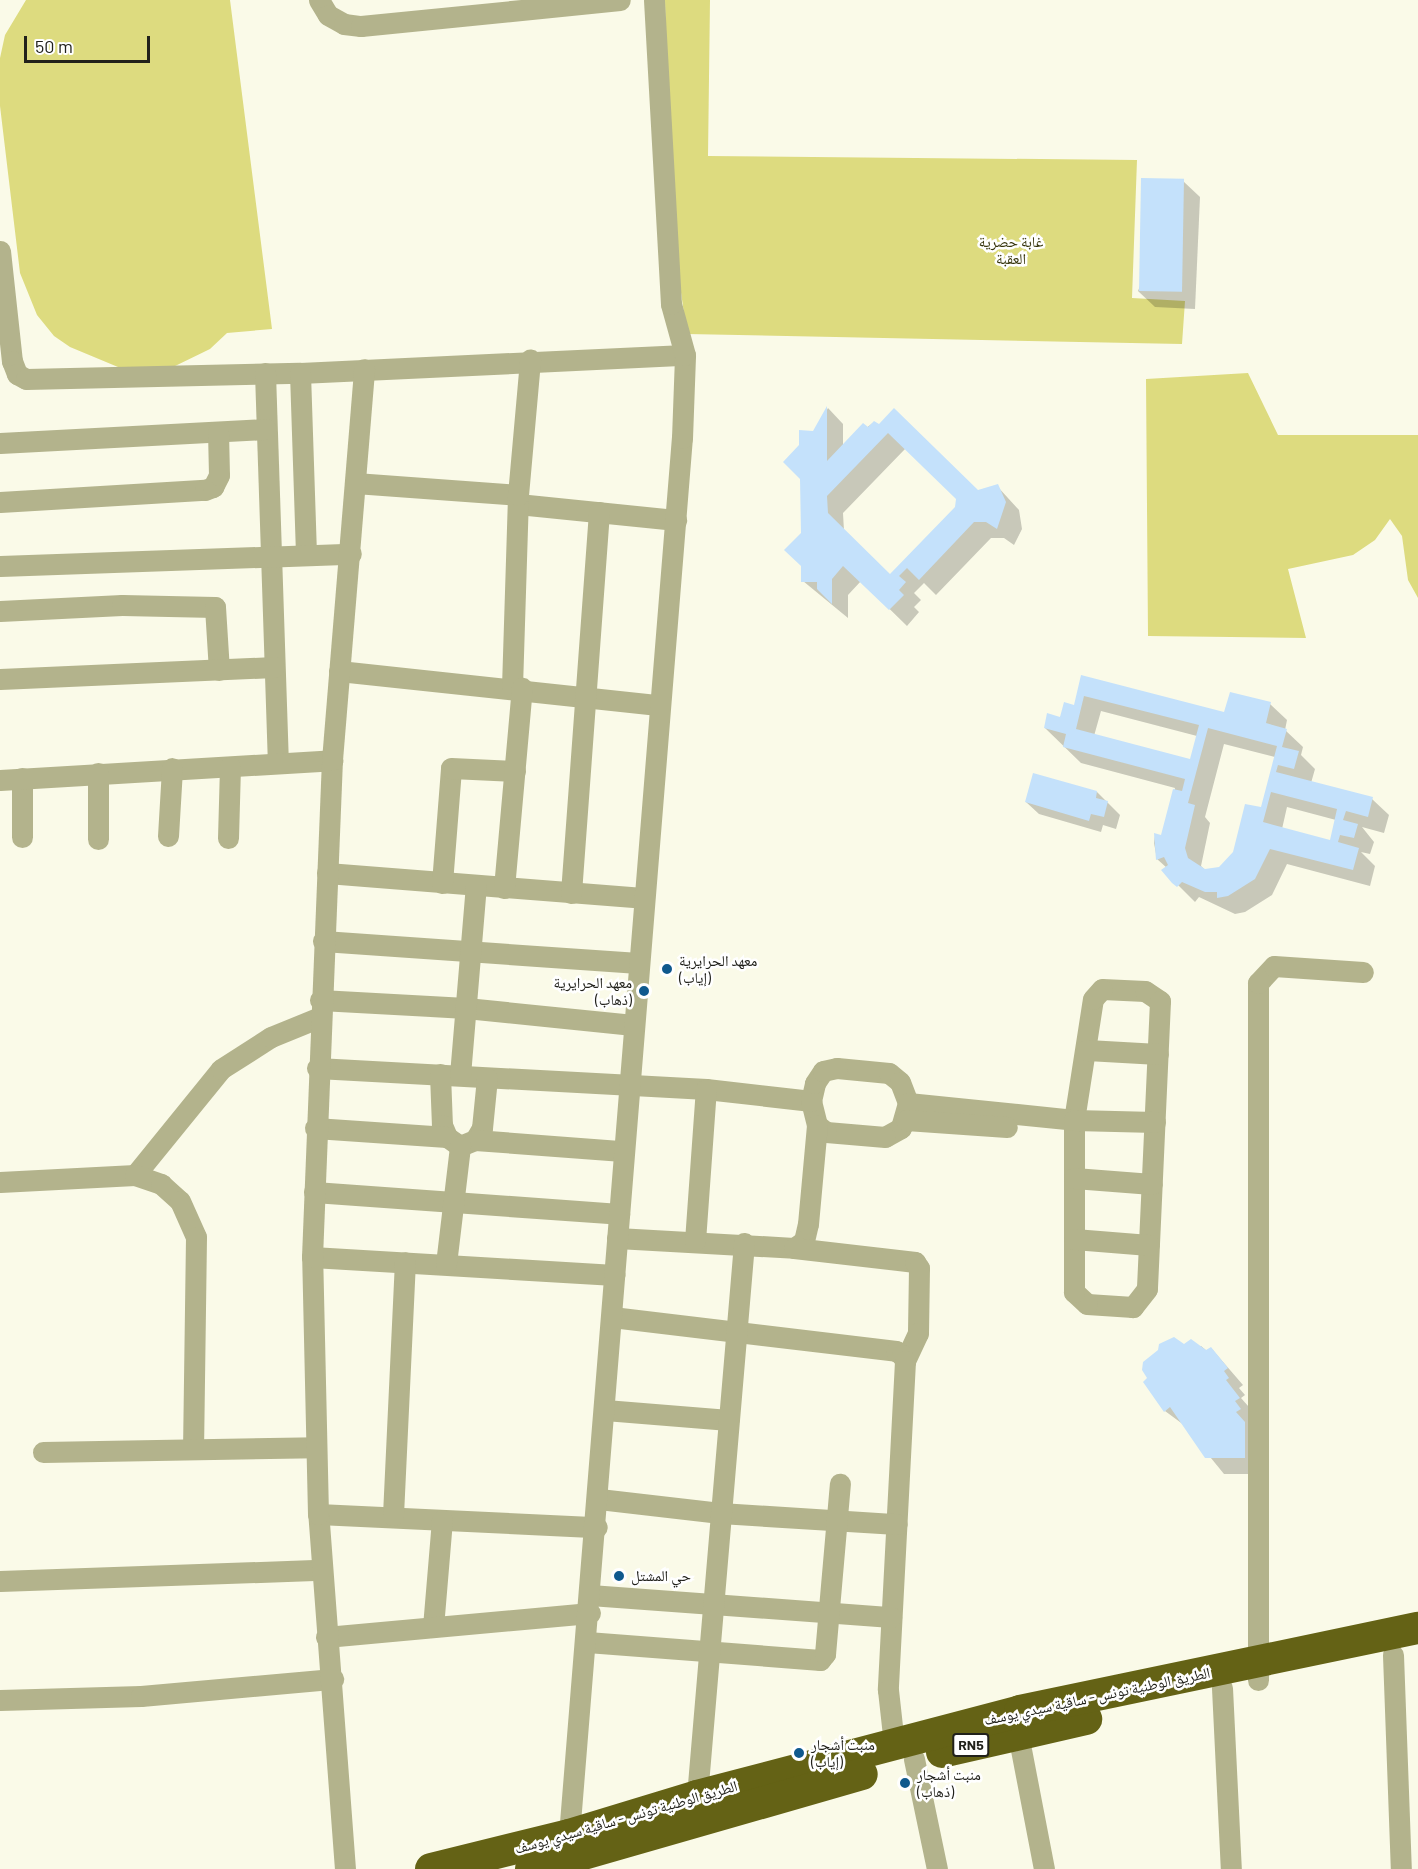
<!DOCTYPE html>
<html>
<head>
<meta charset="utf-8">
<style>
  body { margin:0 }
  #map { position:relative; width:1418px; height:1869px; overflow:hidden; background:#fafae8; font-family:Barlow,"Noto Naskh Arabic",sans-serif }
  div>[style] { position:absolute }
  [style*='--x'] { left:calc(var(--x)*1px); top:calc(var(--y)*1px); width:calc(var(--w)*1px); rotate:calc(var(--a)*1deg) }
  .green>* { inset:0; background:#dddb7f }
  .shadow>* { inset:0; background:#0003 }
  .building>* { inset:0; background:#c4e1fb; transform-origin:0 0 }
  .minor>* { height:21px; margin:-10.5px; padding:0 10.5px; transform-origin:10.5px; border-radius:10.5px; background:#b3b38c }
  .highway>* { height:32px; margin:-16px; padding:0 16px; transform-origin:16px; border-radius:16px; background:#646215 }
  .dots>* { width:16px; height:16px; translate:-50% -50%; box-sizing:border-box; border:3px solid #fff; border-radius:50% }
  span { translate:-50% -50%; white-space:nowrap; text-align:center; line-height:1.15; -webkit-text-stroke:5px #fff; paint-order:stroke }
  .shield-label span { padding:2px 4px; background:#fff; border:2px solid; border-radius:4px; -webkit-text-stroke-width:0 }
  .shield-label { font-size:14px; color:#21211b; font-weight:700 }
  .park-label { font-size:15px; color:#36340b }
  .poi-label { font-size:15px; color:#21211b }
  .left { translate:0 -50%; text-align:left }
  .right { translate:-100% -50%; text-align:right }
  .street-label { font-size:15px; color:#21211b }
  .scale { position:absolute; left:24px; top:36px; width:126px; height:27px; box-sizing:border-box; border:3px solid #21211b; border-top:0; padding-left:8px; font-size:18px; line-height:21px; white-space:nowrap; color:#21211b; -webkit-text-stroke:4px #fff; paint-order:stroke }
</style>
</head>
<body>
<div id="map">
  <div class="green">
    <i style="clip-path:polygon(26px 0,230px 0,272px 329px,227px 333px,210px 349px,171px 368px,118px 367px,70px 347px,54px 336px,37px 315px,20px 273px,0 106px,0 58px,5px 35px)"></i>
    <i style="clip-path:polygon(665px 0,710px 0,708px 156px,1137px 160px,1132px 298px,1185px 301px,1182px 344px,687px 334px,670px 216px)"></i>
    <i style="clip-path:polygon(1248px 373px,1278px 435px,1418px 435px,1418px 598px,1408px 580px,1402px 536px,1390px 519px,1375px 540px,1353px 555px,1288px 569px,1306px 638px,1148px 636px,1146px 379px)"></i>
  </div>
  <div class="shadow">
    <i style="clip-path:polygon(1183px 181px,1200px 197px,1195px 309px,1155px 307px,1138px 291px)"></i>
    <i style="clip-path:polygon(evenodd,828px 408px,843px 424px,843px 446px,874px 422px,978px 491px,997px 486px,1019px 510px,1022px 529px,1014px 545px,1004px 538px,991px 538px,936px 595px,924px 583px,914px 593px,921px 600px,914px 607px,919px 612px,907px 626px,861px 581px,848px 595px,848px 618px,803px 581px,801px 479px,814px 432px,828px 408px,906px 448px,957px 499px,956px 507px,890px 576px,844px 531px,843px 513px,906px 448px)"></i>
    <i style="clip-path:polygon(evenodd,1082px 677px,1225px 714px,1270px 704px,1287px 720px,1285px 730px,1303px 747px,1301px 755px,1315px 769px,1311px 783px,1372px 799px,1389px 815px,1384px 833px,1362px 827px,1374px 842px,1370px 854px,1361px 852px,1375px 866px,1370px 886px,1287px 864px,1272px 895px,1245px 912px,1235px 914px,1199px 897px,1195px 902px,1163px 870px,1167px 868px,1157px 859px,1154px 843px,1155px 835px,1162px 837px,1175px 788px,1081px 763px,1045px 728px,1075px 706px,1082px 677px,1101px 711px,1197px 736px,1191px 761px,1094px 736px,1101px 711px,1082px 677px,1224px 744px,1275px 757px,1262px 809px,1235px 853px,1220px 868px,1205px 870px,1201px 866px,1210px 823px,1205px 817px,1224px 744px,1082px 677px,1287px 807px,1336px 820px,1331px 842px,1282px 829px,1287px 807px)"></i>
    <i style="clip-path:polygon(1097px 792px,1120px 815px,1116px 829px,1103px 825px,1101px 832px,1039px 814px,1026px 802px)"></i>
    <i style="clip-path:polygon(1184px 1346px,1201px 1346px,1207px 1351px,1211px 1348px,1243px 1385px,1239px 1388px,1245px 1395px,1241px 1398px,1256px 1415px,1261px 1474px,1224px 1474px,1184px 1425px,1165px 1411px)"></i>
  </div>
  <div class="building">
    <i style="left:1141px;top:178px;width:43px;height:113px;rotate:1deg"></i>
    <i style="clip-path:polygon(evenodd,827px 406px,827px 461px,863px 423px,868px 427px,874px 421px,879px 424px,894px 408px,978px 490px,998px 484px,1006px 502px,997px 529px,986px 522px,974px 522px,919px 580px,907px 568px,899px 576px,906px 582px,899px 590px,904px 595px,889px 610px,843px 566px,832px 579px,832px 604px,817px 589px,817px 582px,801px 582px,801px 566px,784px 550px,801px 533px,800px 479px,783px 462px,799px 445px,799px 430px,813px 431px,827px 406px,888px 433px,956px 499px,955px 507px,890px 574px,828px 513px,827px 496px,888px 433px)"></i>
    <i style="clip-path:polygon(evenodd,1081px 675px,1224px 712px,1230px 692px,1271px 702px,1266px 723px,1287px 729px,1282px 747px,1299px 751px,1294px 769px,1278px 765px,1276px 772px,1373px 797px,1368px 817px,1346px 811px,1343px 820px,1358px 824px,1354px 838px,1340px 835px,1338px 842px,1359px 848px,1353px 870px,1270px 849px,1255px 879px,1228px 896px,1217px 898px,1217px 892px,1205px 892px,1182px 882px,1177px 887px,1172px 883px,1161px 870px,1168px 865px,1164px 857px,1156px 860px,1154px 833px,1161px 835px,1173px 789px,1182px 791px,1185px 779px,1063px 747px,1066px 734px,1044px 728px,1047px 713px,1060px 717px,1064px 702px,1074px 705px,1081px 675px,1084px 696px,1199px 725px,1190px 759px,1076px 729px,1084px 696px,1081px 675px,1208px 728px,1277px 746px,1261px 807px,1245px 804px,1233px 852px,1219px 867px,1205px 869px,1188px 858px,1185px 848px,1195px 805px,1188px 803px,1208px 728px,1081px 675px,1271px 792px,1337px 809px,1330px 840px,1263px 822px,1271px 792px)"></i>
    <i style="clip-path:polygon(1033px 773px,1097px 791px,1096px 798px,1108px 801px,1104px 817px,1091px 814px,1089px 821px,1025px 802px)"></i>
    <i style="clip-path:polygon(1174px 1337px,1184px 1344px,1191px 1339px,1206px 1350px,1211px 1347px,1228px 1368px,1224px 1371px,1229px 1378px,1226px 1380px,1240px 1398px,1235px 1401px,1241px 1409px,1236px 1412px,1245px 1422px,1245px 1458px,1205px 1458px,1170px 1407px,1164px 1412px,1143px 1382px,1147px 1378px,1142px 1370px,1143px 1362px,1158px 1350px,1159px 1344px)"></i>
  </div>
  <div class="minor">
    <i style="--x:319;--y:0;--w:17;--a:59"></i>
    <i style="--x:328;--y:15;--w:18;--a:29"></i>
    <i style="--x:344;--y:24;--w:17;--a:7"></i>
    <i style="--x:361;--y:26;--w:260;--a:-5.7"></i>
    <i style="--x:0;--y:251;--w:111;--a:83.8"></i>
    <i style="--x:12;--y:361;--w:14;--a:69"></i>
    <i style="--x:17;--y:374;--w:10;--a:29"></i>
    <i style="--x:26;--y:379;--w:274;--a:-1.3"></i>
    <i style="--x:300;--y:373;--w:385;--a:-2.7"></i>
    <i style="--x:265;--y:373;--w:390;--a:88.1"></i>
    <i style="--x:300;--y:373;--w:181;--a:88.1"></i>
    <i style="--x:0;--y:443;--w:266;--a:-3"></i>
    <i style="--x:355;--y:483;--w:163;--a:4.2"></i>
    <i style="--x:0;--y:502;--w:205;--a:-3.4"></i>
    <i style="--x:205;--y:490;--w:9;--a:-21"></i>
    <i style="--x:213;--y:487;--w:13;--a:-63"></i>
    <i style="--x:219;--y:475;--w:43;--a:-91.3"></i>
    <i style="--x:518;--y:504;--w:159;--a:5.8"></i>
    <i style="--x:0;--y:566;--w:351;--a:-2"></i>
    <i style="--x:0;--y:611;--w:122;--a:-2.8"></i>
    <i style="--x:122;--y:605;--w:93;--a:1.2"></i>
    <i style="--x:215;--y:607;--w:63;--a:86.4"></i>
    <i style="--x:339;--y:671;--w:321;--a:6.1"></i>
    <i style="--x:0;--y:679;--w:274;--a:-2.5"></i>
    <i style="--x:512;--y:687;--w:192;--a:-88.2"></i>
    <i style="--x:518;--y:495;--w:136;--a:-84.9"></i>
    <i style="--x:22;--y:778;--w:59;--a:90"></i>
    <i style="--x:0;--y:780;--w:333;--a:-3.4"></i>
    <i style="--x:168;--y:836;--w:68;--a:-86.6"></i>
    <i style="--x:228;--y:838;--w:71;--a:-88.4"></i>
    <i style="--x:98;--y:839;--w:66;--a:-90"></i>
    <i style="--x:327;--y:873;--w:317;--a:4.5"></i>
    <i style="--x:442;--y:883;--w:115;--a:-85.5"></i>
    <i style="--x:451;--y:768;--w:64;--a:2.7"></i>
    <i style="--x:504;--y:888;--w:201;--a:-84.9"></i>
    <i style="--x:571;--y:893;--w:382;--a:-85.8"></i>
    <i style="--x:323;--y:941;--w:316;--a:4"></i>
    <i style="--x:1102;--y:989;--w:43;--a:2.7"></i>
    <i style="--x:1145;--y:991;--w:18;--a:34"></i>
    <i style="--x:1160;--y:1001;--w:288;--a:92.6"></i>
    <i style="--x:1147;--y:1289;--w:23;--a:128"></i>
    <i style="--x:1133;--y:1307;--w:46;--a:-176.3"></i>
    <i style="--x:1087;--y:1304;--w:18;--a:-137"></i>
    <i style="--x:1074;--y:1292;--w:172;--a:-90"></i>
    <i style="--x:1074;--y:1120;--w:122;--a:-81.1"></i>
    <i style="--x:1093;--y:999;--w:13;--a:-48"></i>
    <i style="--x:320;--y:1000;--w:146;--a:3.1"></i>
    <i style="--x:466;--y:1008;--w:168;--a:5.8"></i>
    <i style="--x:1087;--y:1050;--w:71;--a:3.2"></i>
    <i style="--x:317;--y:1068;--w:390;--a:3.1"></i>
    <i style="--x:706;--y:1089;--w:106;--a:6.5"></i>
    <i style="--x:837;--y:1068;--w:52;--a:5.5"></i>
    <i style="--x:889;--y:1073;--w:14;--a:39"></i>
    <i style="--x:900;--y:1082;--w:22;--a:69"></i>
    <i style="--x:908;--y:1103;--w:26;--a:106"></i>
    <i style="--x:901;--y:1128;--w:18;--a:151"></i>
    <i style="--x:885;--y:1137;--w:59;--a:-175.2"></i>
    <i style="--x:826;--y:1132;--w:11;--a:-142"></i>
    <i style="--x:817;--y:1125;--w:25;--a:-104"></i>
    <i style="--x:811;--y:1101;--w:18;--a:-77"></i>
    <i style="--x:815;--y:1083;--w:14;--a:-56"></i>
    <i style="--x:823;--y:1071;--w:14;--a:-12"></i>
    <i style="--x:440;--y:1074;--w:51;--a:87.8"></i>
    <i style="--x:442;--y:1125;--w:13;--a:67"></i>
    <i style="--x:447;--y:1137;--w:16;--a:35"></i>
    <i style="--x:460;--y:1146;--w:16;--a:-22"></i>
    <i style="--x:475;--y:1140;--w:14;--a:-60"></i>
    <i style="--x:482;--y:1128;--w:50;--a:-84.3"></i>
    <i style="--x:460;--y:1075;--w:190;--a:-85.2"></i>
    <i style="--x:908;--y:1103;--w:167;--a:5.8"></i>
    <i style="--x:1074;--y:1120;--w:81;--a:1.4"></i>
    <i style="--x:906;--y:1120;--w:101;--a:4"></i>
    <i style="--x:315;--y:1128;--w:132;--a:3.9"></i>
    <i style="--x:475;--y:1140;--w:148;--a:4.3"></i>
    <i style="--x:135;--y:1175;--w:136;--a:-50.9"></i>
    <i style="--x:221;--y:1069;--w:59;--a:-32.6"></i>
    <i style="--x:271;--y:1037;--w:53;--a:-22.2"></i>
    <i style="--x:1074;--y:1178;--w:78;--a:4.4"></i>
    <i style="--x:0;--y:1182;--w:135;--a:-3"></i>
    <i style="--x:135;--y:1175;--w:28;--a:19"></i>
    <i style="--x:161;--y:1184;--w:25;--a:42"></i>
    <i style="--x:180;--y:1201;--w:39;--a:66"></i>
    <i style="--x:196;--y:1237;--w:212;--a:90.8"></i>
    <i style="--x:314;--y:1192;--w:306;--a:4.1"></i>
    <i style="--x:617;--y:1238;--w:177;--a:3.2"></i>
    <i style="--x:794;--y:1248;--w:12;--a:-35"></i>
    <i style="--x:804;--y:1241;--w:17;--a:-77"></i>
    <i style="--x:808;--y:1224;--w:99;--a:-84.8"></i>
    <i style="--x:1074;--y:1239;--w:75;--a:4.6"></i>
    <i style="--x:695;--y:1241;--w:152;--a:-85.9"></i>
    <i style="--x:794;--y:1248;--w:122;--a:6.6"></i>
    <i style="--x:915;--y:1262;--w:7;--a:56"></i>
    <i style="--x:919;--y:1268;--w:65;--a:90.9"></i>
    <i style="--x:918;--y:1333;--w:31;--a:115"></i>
    <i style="--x:312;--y:1257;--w:303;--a:3.4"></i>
    <i style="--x:446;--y:1264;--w:119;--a:-83.2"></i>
    <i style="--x:612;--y:1317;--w:286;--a:6.8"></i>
    <i style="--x:896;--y:1351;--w:7;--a:34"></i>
    <i style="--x:902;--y:1355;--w:7;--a:63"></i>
    <i style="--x:905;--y:1361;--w:329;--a:93"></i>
    <i style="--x:888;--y:1690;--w:54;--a:83.7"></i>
    <i style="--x:605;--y:1410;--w:124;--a:4.6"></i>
    <i style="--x:43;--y:1452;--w:273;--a:-1"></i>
    <i style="--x:599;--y:1499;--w:122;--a:6.6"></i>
    <i style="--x:720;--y:1513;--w:177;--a:3.6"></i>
    <i style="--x:318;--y:1514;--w:279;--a:2.7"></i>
    <i style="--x:393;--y:1515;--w:253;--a:-87.3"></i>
    <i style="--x:0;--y:1581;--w:321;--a:-2"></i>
    <i style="--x:590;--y:1595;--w:302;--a:4.2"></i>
    <i style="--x:433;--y:1627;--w:107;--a:-85.2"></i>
    <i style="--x:326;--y:1637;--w:265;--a:-5.2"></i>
    <i style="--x:587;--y:1642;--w:234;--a:4.4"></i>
    <i style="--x:820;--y:1660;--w:8;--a:-50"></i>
    <i style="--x:825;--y:1654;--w:171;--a:-85"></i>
    <i style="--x:1393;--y:1655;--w:214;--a:87.9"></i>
    <i style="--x:1258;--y:1680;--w:697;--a:-90"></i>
    <i style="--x:1258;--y:983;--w:23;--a:-47"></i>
    <i style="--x:1274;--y:966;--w:89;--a:3.9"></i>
    <i style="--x:1222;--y:1688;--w:181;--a:87.2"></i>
    <i style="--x:0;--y:1700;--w:141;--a:-1.6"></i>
    <i style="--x:141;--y:1696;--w:193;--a:-5.1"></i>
    <i style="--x:1018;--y:1734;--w:137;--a:79.1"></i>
    <i style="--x:914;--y:1759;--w:112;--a:78.2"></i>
    <i style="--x:697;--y:1796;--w:555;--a:-85.14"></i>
    <i style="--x:569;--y:1835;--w:1402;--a:-85.38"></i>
    <i style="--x:682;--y:438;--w:83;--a:-87.9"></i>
    <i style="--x:685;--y:355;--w:53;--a:-105.4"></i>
    <i style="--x:671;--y:304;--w:304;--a:-93.2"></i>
    <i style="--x:345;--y:1869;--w:356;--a:-94.3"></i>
    <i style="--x:318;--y:1514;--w:257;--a:-91.3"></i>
    <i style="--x:312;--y:1257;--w:497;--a:-87.7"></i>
    <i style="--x:332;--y:760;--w:392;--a:-85.3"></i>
  </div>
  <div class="highway">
    <i style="--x:942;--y:1752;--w:148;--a:-12.9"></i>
    <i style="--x:431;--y:1869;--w:142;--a:-13.8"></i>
    <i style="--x:569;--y:1835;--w:134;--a:-16.9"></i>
    <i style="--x:697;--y:1796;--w:334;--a:-14.7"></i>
    <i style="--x:1020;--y:1711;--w:407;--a:-11.8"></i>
    <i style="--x:531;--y:1869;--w:344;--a:-16"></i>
  </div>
  <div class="dots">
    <i style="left:667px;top:969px;background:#0f598d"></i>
    <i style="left:644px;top:991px;background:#0f598d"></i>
    <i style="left:619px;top:1576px;background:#0f598d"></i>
    <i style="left:799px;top:1753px;background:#0f598d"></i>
    <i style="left:905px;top:1783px;background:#0f598d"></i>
  </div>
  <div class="shield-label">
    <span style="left:971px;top:1745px">RN5</span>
  </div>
  <div class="park-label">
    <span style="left:1011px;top:250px">غابة حضرية<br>العقبة</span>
  </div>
  <div class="poi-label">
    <span class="left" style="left:679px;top:969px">معهد الحرايرية<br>(إياب)</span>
    <span class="right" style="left:632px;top:991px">معهد الحرايرية<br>(ذهاب)</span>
    <span class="left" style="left:631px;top:1576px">حي المشتل</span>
    <span class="left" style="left:811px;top:1753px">منبت أشجار<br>(إياب)</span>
    <span class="left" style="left:917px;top:1783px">منبت أشجار<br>(ذهاب)</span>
  </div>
  <div class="street-label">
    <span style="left:1097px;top:1696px;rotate:-12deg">الطريق الوطنية تونس - ساقية سيدي يوسف</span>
    <span style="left:626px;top:1817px;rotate:-16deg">الطريق الوطنية تونس - ساقية سيدي يوسف</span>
  </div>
  <div class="scale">50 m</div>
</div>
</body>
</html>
